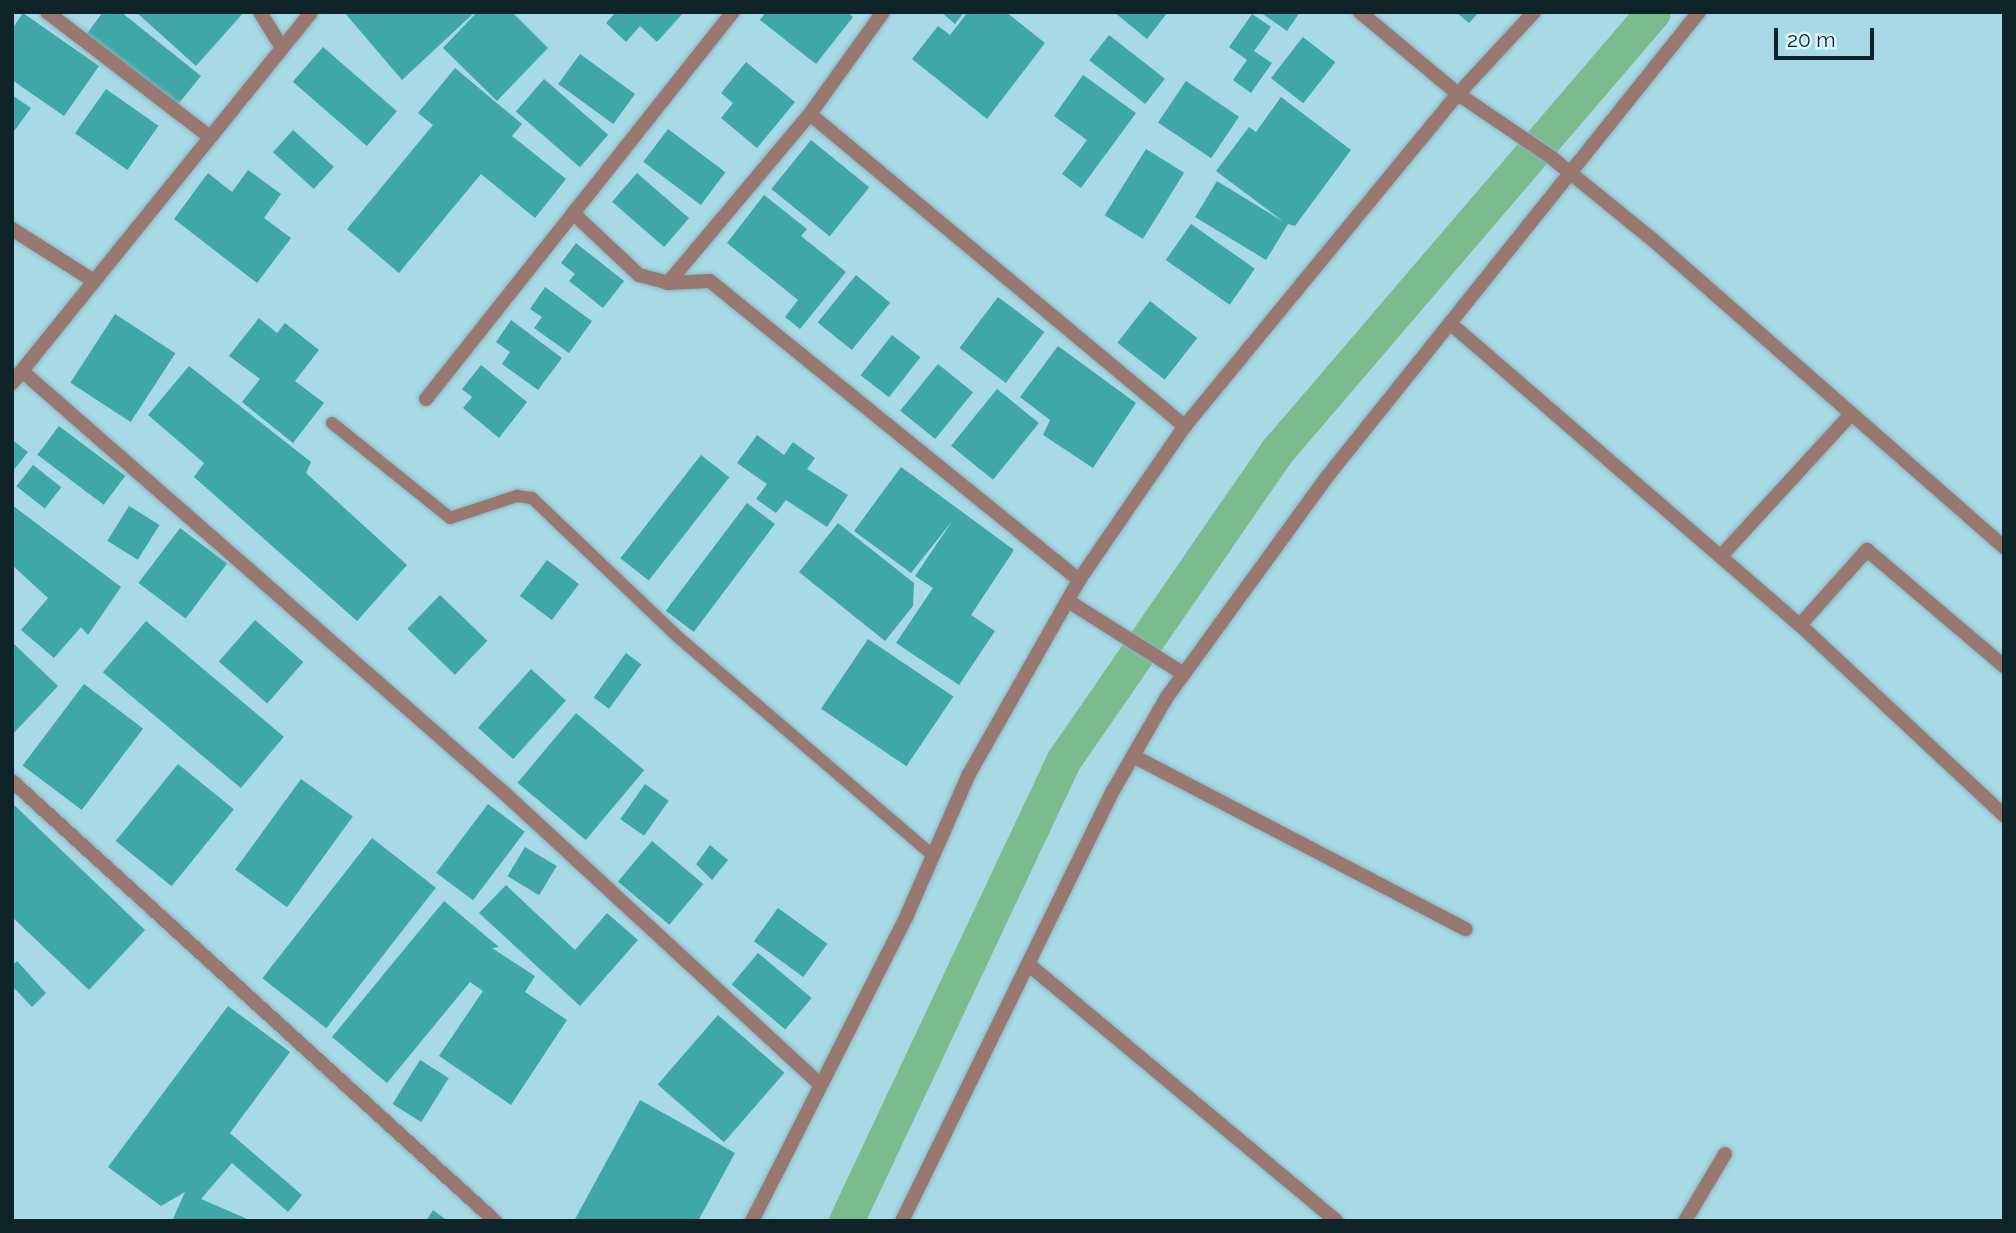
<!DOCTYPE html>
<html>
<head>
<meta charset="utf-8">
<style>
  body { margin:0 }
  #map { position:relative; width:2016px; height:1233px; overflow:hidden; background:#a8dae6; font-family:Raleway,sans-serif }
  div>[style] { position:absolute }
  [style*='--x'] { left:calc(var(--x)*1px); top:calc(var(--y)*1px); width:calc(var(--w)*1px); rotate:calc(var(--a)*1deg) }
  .canal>* { height:35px; margin:-17.5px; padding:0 17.5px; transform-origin:17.5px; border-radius:17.5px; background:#7abc8e }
  .building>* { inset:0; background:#3fa7a5; transform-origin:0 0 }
  .roads { filter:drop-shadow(0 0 2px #89b6c0) drop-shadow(0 0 2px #89b6c0) }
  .service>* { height:12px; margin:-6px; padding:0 6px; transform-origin:6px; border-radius:6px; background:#987870 }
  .minor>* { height:14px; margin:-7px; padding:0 7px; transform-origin:7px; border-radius:7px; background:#987870 }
  .tertiary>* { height:14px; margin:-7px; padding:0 7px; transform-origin:7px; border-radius:7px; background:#987870 }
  span { translate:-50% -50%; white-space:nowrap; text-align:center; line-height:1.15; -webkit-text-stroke:5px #ddf6fc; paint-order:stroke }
  .frame { position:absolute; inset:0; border:14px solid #0f2428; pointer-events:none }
  .scale { position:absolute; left:1774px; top:28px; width:100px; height:32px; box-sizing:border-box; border:4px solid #0f2428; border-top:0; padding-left:9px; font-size:21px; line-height:24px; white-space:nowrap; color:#0f2428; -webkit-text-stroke:5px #ddf6fc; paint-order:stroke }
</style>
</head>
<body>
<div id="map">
  <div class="canal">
    <i style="--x:846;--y:1221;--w:509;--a:-64.74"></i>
    <i style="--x:1063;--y:761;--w:375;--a:-55.4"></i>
    <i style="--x:1276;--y:452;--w:579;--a:-49.41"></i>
  </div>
  <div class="building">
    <i style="clip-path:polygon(103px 12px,121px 12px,201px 76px,175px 108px,85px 36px)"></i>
    <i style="clip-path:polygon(136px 12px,244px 12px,196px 66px)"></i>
    <i style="clip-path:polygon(344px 12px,475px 12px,402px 80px)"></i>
    <i style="clip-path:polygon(477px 12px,512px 12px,548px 48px,497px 101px,443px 48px)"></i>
    <i style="clip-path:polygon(616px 12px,684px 12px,657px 42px,640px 26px,626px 42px,606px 23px)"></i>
    <i style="clip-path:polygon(766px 12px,847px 12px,853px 17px,816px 64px,760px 20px)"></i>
    <i style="clip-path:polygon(941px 12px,964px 12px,955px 24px)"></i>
    <i style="clip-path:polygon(968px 12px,1006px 12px,1045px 43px,987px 119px,912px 59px,938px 26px,950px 35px)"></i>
    <i style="clip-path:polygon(1114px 12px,1168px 12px,1147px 39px)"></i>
    <i style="clip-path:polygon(1260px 12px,1300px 12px,1287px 31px)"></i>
    <i style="clip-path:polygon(1456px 12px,1479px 12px,1469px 23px)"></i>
    <i style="clip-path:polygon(23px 13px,99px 66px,64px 116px,12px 80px,12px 29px)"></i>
    <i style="clip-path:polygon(1252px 14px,1271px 27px,1254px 51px,1272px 63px,1251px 93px,1233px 80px,1247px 60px,1229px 47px)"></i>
    <i style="left:1109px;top:35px;width:71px;height:32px;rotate:38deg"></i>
    <i style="left:1303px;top:37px;width:41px;height:52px;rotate:38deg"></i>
    <i style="left:323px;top:47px;width:98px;height:46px;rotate:41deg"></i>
    <i style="left:580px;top:54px;width:68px;height:37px;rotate:36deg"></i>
    <i style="clip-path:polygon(746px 62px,795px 102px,757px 148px,721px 118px,733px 103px,721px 93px)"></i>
    <i style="clip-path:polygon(455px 68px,522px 124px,512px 136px,566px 179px,535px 218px,481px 174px,399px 273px,347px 229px,433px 125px,418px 113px)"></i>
    <i style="clip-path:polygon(1083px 75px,1136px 113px,1081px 188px,1062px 174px,1087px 140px,1054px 116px)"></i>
    <i style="left:544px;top:79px;width:85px;height:43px;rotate:41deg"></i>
    <i style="left:1186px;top:81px;width:64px;height:50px;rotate:34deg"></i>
    <i style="left:106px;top:89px;width:64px;height:54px;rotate:35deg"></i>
    <i style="clip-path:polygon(12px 95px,31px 108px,12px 134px)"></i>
    <i style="clip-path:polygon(1281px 97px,1351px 150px,1295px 226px,1288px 224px,1266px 260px,1195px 217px,1217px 181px,1284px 222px,1216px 171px,1249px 127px,1256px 132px)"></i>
    <i style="left:668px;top:129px;width:72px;height:41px;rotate:37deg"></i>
    <i style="left:293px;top:130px;width:55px;height:30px;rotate:42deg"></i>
    <i style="left:811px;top:140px;width:75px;height:63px;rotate:39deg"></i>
    <i style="left:1146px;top:149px;width:45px;height:78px;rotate:32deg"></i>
    <i style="clip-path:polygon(248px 170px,281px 194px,264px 218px,291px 238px,257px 283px,174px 219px,208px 173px,232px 192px)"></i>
    <i style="left:637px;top:173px;width:69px;height:38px;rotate:41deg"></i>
    <i style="clip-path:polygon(764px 195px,807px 229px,801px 236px,846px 272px,800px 329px,785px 317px,798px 300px,727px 243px)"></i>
    <i style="left:1191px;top:224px;width:78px;height:44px;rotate:35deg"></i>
    <i style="clip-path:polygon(576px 243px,624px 281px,603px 308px,569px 281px,575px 274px,561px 263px)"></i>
    <i style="left:856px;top:275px;width:44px;height:61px;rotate:39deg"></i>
    <i style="clip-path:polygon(545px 287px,592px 321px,569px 353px,534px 328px,542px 317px,530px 309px)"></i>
    <i style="left:998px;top:297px;width:58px;height:64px;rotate:37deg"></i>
    <i style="left:1150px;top:301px;width:60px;height:53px;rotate:38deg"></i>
    <i style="left:115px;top:314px;width:72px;height:82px;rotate:33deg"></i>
    <i style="clip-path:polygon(259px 318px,277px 333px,285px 323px,319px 350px,295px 381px,324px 403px,293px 443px,242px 402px,260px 379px,229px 356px)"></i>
    <i style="clip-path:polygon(511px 320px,562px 358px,538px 390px,502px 364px,510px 352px,496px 342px)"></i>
    <i style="left:892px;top:335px;width:36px;height:51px;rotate:38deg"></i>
    <i style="clip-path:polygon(1058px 346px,1136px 403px,1093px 468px,1043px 435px,1050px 420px,1020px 397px)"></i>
    <i style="left:938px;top:364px;width:45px;height:60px;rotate:39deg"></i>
    <i style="clip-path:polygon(481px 365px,527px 402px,499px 438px,463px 408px,472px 397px,462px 389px)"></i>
    <i style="clip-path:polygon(189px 366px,311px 462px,306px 473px,407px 565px,357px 621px,194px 477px,204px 463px,148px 415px)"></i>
    <i style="left:997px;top:389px;width:54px;height:73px;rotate:39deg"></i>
    <i style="left:59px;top:426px;width:83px;height:36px;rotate:37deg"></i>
    <i style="clip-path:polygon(757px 435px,784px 455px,793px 442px,815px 458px,807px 469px,848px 495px,827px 527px,786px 500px,776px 513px,756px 499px,767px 484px,737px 463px)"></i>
    <i style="clip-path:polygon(12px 440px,28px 452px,12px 472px)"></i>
    <i style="left:701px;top:455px;width:36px;height:131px;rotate:38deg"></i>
    <i style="left:33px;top:465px;width:36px;height:27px;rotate:38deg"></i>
    <i style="clip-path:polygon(901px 467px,1014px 550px,971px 615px,995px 631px,959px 685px,896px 643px,933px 588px,915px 576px,953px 520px,911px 573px,854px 531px)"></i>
    <i style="left:747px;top:503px;width:35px;height:135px;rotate:37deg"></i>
    <i style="clip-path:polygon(12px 505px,121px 587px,88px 635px,81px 627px,54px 658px,21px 630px,48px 598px,12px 565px)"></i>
    <i style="left:129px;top:506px;width:36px;height:41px;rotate:32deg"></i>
    <i style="clip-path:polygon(838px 523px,914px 583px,913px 606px,885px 641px,799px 572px)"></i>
    <i style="left:180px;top:528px;width:59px;height:69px;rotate:37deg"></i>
    <i style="left:547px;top:560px;width:40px;height:45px;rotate:37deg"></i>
    <i style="left:440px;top:595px;width:66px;height:47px;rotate:44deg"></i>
    <i style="left:255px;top:620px;width:64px;height:55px;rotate:41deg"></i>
    <i style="left:146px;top:621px;width:180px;height:67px;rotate:40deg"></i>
    <i style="left:868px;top:639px;width:103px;height:84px;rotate:34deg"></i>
    <i style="clip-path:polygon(12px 642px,58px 686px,12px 735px)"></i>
    <i style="left:626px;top:653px;width:19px;height:55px;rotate:36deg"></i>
    <i style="left:531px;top:669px;width:47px;height:79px;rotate:42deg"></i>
    <i style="left:84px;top:684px;width:74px;height:102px;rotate:37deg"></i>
    <i style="left:576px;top:713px;width:89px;height:91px;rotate:40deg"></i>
    <i style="left:178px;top:764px;width:72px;height:99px;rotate:39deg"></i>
    <i style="left:301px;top:779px;width:64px;height:112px;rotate:36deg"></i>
    <i style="left:645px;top:784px;width:29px;height:43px;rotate:35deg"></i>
    <i style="clip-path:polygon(12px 803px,145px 930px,89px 990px,12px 917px)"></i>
    <i style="left:488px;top:804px;width:46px;height:86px;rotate:37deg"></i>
    <i style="left:372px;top:838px;width:81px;height:178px;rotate:38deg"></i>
    <i style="left:652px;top:841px;width:67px;height:53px;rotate:40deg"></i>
    <i style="clip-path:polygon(710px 845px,728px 860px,712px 880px,696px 864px)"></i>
    <i style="left:525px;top:847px;width:37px;height:34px;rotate:31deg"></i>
    <i style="clip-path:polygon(506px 885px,575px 950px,607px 913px,638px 940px,580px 1006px,479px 913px)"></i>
    <i style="clip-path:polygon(444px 901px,499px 947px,492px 948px,535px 976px,525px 992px,567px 1020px,511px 1105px,439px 1056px,483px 991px,470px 982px,387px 1083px,332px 1037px)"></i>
    <i style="left:778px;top:908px;width:61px;height:41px;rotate:36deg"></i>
    <i style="left:758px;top:953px;width:70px;height:41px;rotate:40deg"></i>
    <i style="clip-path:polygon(17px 961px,46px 993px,32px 1007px,12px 986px,12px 966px)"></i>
    <i style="clip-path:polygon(228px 1006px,290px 1052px,230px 1133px,302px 1195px,288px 1212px,232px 1163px,201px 1199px,252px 1221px,172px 1221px,185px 1192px,161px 1206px,108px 1167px)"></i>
    <i style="left:718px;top:1015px;width:88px;height:92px;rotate:41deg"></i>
    <i style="left:420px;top:1060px;width:34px;height:52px;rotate:32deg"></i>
    <i style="clip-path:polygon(640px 1100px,735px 1153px,698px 1221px,574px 1221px)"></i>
    <i style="clip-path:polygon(433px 1210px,448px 1221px,426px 1221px)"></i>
  </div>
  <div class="roads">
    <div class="service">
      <i style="--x:332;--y:423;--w:151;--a:38.8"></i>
      <i style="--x:450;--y:518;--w:71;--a:-18.2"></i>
      <i style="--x:517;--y:496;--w:15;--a:8"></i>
      <i style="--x:532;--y:498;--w:202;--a:43.6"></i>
      <i style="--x:678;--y:637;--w:332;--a:40.6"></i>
    </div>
    <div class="minor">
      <i style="--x:47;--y:12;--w:205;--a:37.5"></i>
      <i style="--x:260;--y:12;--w:42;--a:58.6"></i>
      <i style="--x:1360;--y:12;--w:128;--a:39.9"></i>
      <i style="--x:810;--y:114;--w:488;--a:39.8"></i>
      <i style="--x:573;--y:213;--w:91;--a:43.2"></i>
      <i style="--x:639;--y:275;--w:30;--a:15"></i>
      <i style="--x:668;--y:283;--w:42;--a:-2.7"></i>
      <i style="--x:710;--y:281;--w:475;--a:39"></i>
      <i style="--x:12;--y:229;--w:97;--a:32.4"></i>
      <i style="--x:668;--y:283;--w:221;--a:-50"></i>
      <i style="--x:810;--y:114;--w:125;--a:-54.4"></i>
      <i style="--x:1451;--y:324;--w:461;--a:40.8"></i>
      <i style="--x:1800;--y:625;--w:279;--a:43"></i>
      <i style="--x:22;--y:371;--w:638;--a:41.19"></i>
      <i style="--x:502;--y:791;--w:432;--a:42.7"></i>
      <i style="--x:426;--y:399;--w:494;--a:-51.6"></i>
      <i style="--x:1721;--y:556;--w:193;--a:-47.5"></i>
      <i style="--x:1068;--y:601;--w:137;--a:32.2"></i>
      <i style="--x:1800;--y:625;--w:101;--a:-48.2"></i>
      <i style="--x:1867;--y:550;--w:180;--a:40.3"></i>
      <i style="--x:1133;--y:756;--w:375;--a:27.5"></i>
      <i style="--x:12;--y:781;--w:653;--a:42.33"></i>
      <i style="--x:1028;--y:964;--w:401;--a:39.8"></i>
      <i style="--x:902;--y:1221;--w:481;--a:-63.9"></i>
      <i style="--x:1114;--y:789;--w:106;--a:-60.1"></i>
      <i style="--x:1167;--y:697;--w:271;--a:-54"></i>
      <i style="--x:1326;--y:478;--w:597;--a:-51.33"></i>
      <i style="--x:1685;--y:1221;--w:78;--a:-59.2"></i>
    </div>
    <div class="tertiary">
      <i style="--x:1458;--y:94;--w:114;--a:34.2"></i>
      <i style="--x:1552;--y:158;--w:130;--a:39.1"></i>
      <i style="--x:1653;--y:240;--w:466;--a:41.2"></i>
      <i style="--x:12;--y:383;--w:476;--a:-51.1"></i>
      <i style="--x:752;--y:1221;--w:343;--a:-63.1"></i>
      <i style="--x:907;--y:915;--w:154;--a:-66.3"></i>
      <i style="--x:969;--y:774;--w:223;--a:-60.4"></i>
      <i style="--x:1079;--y:580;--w:187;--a:-55.5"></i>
      <i style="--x:1185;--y:426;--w:430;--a:-50.6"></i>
      <i style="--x:1458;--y:94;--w:112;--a:-47.2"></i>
    </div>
  </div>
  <div class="frame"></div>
  <div class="scale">20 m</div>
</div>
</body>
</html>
